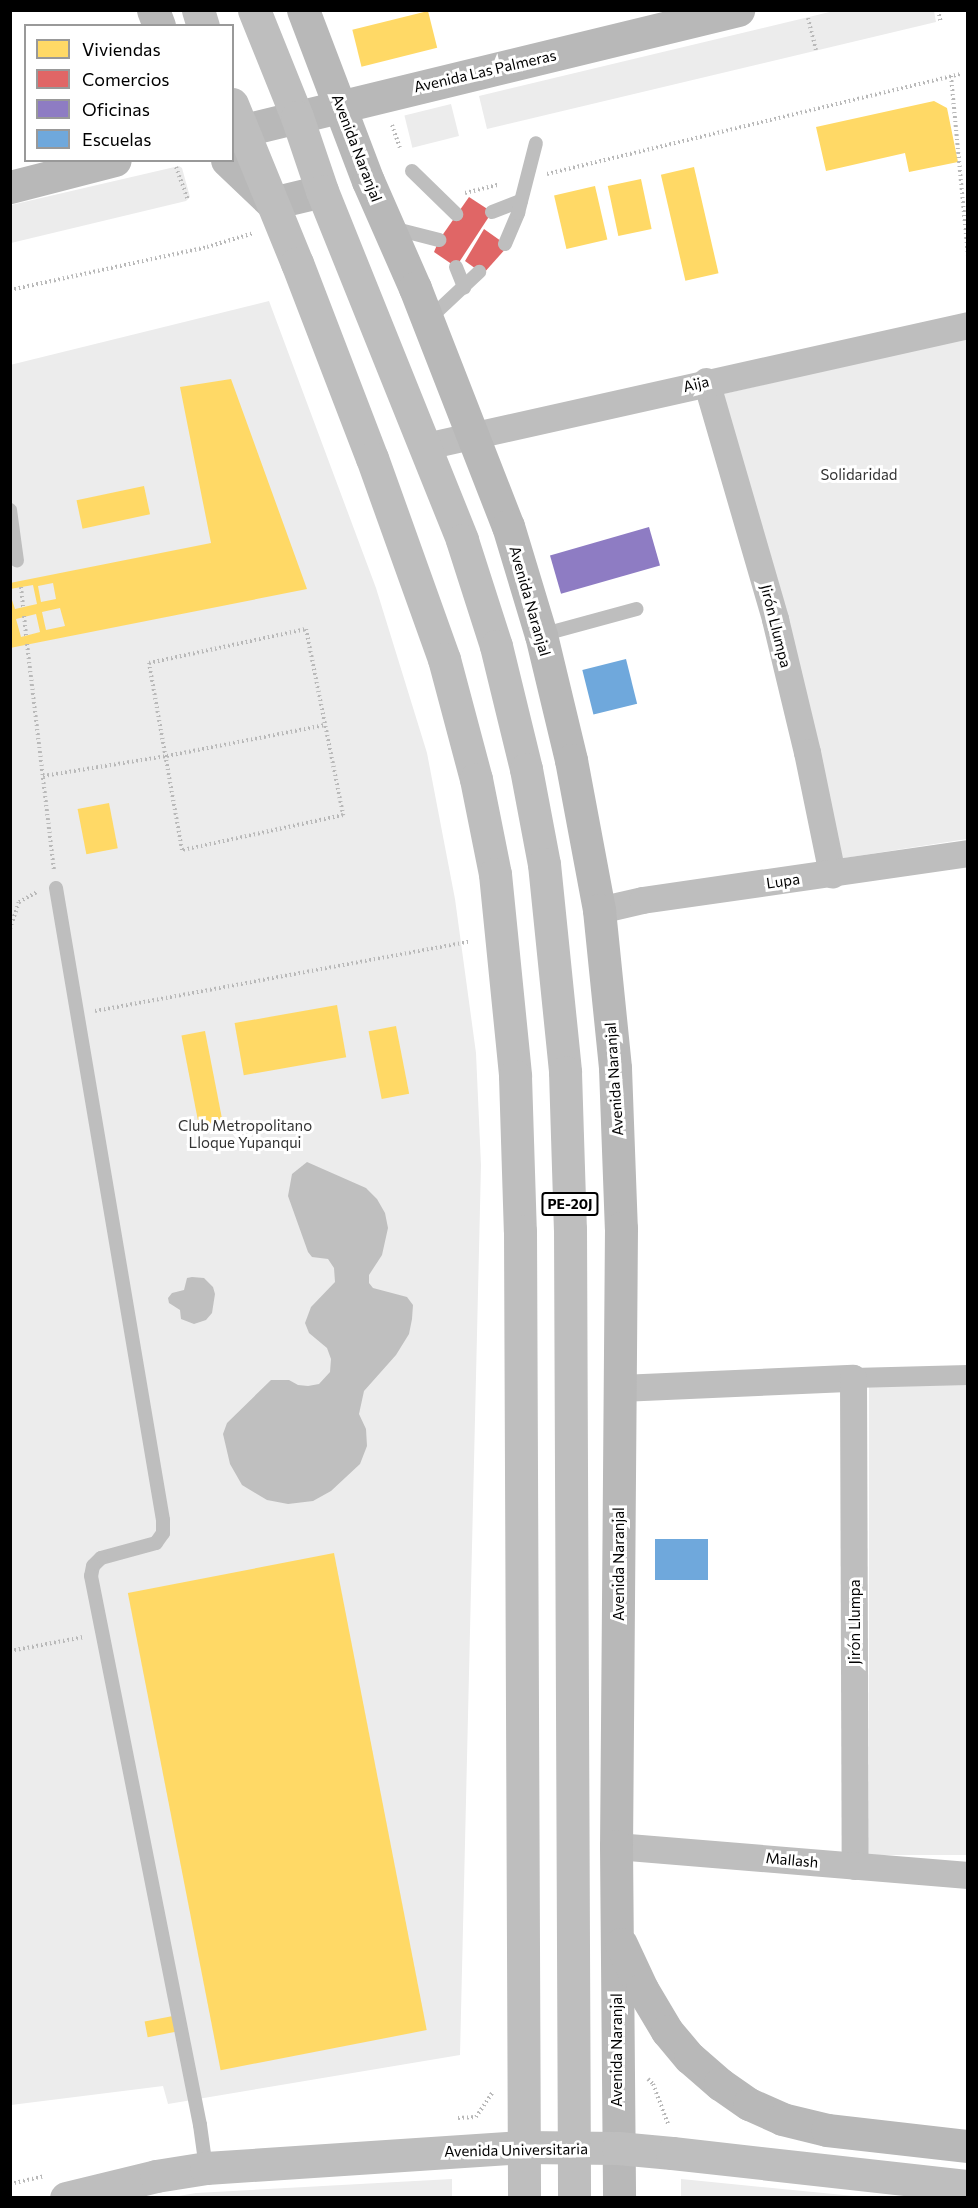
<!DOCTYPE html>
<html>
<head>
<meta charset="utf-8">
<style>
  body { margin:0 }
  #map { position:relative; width:978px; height:2208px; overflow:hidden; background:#fff; font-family:Commissioner,sans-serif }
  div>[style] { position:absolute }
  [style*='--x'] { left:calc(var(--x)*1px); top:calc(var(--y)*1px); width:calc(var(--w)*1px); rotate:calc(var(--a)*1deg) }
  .green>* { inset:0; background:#ececec; transform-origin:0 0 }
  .water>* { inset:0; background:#bfbfbf }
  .homes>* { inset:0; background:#ffd966; transform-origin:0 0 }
  .shops>* { inset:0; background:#e06666 }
  .offices>* { inset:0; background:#8e7cc3; transform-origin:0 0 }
  .schools>* { inset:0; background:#6fa8dc; transform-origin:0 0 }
  .path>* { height:4px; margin-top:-2px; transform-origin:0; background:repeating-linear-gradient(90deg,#b9b9b9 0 1.5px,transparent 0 4.5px) }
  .service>* { height:14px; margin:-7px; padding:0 7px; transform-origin:7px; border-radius:7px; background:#bebebe }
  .pedestrian>* { height:20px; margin:-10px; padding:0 10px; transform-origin:10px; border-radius:10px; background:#bebebe }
  .minor>* { height:27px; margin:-13.5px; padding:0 13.5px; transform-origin:13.5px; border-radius:13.5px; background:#bebebe }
  .secondary>* { height:33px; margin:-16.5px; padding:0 16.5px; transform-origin:16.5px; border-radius:16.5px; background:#b8b8b8 }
  .primary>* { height:33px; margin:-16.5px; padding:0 16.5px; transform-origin:16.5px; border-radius:16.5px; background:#bebebe }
  .trunk>* { height:33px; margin:-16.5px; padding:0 16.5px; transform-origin:16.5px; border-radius:16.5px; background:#bebebe }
  span { translate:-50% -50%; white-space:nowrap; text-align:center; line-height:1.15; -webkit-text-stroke:6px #fff; paint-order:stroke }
  .shield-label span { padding:2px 4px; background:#fff; border:2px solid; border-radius:4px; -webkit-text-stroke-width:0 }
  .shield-label { font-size:14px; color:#000; font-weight:700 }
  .street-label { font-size:15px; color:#000 }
  .park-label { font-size:15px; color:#333 }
  .frame { position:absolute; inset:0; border:12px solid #000; pointer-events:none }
  .legend { position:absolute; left:24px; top:24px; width:210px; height:138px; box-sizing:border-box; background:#fff; border:2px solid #999; margin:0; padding:8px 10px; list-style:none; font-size:18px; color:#000 }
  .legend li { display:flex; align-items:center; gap:12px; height:30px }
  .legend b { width:30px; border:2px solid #999 }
</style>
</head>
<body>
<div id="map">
  <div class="green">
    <i style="clip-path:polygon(838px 10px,934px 11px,936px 22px,487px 129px,479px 96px)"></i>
    <i style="left:451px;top:104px;width:33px;height:48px;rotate:76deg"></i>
    <i style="clip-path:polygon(179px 166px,182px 168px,190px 197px,186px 201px,11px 243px,11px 205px)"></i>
    <i style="clip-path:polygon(269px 301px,376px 588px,427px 753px,455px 899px,476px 1053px,481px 1165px,460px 2055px,168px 2104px,163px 2086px,11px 2105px,10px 365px)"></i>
    <i style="clip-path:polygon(967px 337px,967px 839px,838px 859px,723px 394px)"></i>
    <i style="left:967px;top:1385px;width:470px;height:98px;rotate:90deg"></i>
    <i style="clip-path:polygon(452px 2179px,452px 2197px,173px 2197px,196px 2193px)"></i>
    <i style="clip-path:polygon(681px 2179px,864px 2197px,681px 2197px)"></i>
  </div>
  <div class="water">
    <i style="clip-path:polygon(307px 1162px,366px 1188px,377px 1199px,385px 1213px,388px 1228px,382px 1255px,369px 1275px,369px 1283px,373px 1288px,407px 1297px,413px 1305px,412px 1319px,409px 1334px,396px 1355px,364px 1391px,359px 1414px,366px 1429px,367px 1446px,360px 1464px,331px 1491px,313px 1501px,288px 1504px,267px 1500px,242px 1485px,230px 1464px,223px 1434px,227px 1423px,271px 1380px,289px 1380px,298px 1385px,308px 1386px,319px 1384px,330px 1372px,331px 1359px,327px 1348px,309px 1333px,305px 1323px,311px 1307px,335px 1282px,334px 1268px,328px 1259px,312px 1257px,308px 1252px,288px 1196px,292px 1174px)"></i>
    <i style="clip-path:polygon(192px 1277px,204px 1278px,213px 1287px,215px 1294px,212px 1313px,206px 1320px,194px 1324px,181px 1319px,180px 1310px,169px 1303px,168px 1298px,172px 1293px,184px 1290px,187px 1278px)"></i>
  </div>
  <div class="homes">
    <i style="left:428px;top:11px;width:38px;height:78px;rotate:76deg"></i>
    <i style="clip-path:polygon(934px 101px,947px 108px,958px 162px,909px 172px,905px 153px,826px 171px,816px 127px)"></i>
    <i style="left:694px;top:167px;width:109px;height:34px;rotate:77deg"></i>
    <i style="left:641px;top:179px;width:51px;height:34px;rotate:78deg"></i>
    <i style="left:595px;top:186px;width:55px;height:42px;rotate:77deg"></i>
    <i style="clip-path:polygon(evenodd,231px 379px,307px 589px,10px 648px,10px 594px,15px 609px,37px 604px,33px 585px,10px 589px,10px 583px,211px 543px,180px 387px,231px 379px,53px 583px,56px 599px,41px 602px,38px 586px,53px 583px,231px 379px,60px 608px,65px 626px,46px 630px,42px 612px,60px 608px,231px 379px,36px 614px,40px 632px,21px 637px,16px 619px,36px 614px)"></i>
    <i style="left:144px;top:486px;width:29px;height:69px;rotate:78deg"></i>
    <i style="left:109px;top:803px;width:46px;height:32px;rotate:79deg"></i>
    <i style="left:337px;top:1005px;width:53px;height:104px;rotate:80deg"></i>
    <i style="left:396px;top:1026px;width:69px;height:28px;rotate:79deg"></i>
    <i style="left:205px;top:1031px;width:99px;height:24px;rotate:79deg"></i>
    <i style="left:334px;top:1553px;width:486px;height:210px;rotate:79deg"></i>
    <i style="left:178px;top:2015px;width:16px;height:34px;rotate:79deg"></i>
  </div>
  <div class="shops">
    <i style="clip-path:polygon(469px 197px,492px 212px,456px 267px,434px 252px,439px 240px)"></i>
    <i style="clip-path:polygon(484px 229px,508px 246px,483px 274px,465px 261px)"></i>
  </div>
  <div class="offices">
    <i style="left:649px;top:527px;width:40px;height:103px;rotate:74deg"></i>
  </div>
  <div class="schools">
    <i style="left:626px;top:659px;width:46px;height:45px;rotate:76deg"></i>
    <i style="left:655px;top:1539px;width:53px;height:41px"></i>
  </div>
  <div class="path">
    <i style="--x:938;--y:10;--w:13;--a:77"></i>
    <i style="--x:808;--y:18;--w:33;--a:76"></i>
    <i style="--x:951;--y:76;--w:181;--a:84.6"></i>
    <i style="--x:392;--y:125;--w:24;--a:71"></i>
    <i style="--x:176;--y:167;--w:35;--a:70"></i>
    <i style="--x:547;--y:174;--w:426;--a:-13.6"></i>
    <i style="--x:465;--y:193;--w:34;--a:-14"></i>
    <i style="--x:10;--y:290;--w:202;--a:-12.3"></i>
    <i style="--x:207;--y:247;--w:49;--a:-16.6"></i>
    <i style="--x:21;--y:587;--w:20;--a:84"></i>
    <i style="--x:24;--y:616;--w:20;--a:84"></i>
    <i style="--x:306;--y:629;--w:190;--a:78.7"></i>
    <i style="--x:343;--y:815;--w:165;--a:167.7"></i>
    <i style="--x:182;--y:850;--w:190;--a:-100"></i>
    <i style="--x:149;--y:663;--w:161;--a:-12.2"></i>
    <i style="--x:27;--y:644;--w:227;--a:83.2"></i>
    <i style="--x:43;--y:776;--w:126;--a:-9.2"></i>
    <i style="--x:167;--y:756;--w:161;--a:-11.1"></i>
    <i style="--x:10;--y:929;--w:28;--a:-72"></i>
    <i style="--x:19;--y:902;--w:21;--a:-29"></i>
    <i style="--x:95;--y:1011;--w:382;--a:-10.5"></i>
    <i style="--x:10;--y:1651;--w:75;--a:-10.7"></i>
    <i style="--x:648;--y:2079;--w:7;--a:45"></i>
    <i style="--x:653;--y:2084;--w:43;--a:69.4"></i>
    <i style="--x:458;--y:2118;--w:18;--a:-3"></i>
    <i style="--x:476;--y:2117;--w:29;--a:-56"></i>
    <i style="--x:10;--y:2184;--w:35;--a:-13"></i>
  </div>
  <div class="service">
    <i style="--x:412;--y:171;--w:62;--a:44.3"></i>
    <i style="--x:492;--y:212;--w:31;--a:-21"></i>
    <i style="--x:392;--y:228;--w:49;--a:14.3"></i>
    <i style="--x:505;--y:244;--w:34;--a:-67"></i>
    <i style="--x:518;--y:213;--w:72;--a:-75.6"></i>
    <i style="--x:456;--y:267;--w:22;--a:68"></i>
    <i style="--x:429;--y:319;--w:69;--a:-43.2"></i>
    <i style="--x:10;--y:510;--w:51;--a:82.2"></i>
    <i style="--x:541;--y:635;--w:99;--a:-15.2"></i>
    <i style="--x:56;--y:888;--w:641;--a:80.39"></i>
    <i style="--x:163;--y:1520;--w:13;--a:90"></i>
    <i style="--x:163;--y:1533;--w:12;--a:125"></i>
    <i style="--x:156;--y:1543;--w:57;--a:164.7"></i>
    <i style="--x:101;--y:1558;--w:11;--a:135"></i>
    <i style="--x:93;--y:1566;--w:10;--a:101"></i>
    <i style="--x:91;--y:1576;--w:560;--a:78.77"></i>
    <i style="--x:200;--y:2125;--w:43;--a:82.1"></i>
  </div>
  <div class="pedestrian">
    <i style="--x:853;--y:1378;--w:115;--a:-1.5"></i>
  </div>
  <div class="minor">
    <i style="--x:706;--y:381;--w:248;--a:73.8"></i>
    <i style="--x:775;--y:619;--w:137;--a:76.5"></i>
    <i style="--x:807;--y:752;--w:125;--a:78.4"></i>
    <i style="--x:426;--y:446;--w:555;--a:-12.58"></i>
    <i style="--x:599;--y:910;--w:44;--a:-13.1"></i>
    <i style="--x:642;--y:900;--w:329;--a:-8.2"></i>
    <i style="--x:620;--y:1388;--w:233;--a:-2.5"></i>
    <i style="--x:853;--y:1378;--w:488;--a:89.8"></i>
    <i style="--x:616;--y:1846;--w:353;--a:4.7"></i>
  </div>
  <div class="secondary">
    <i style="--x:153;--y:10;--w:17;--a:69"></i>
    <i style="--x:303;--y:10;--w:183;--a:69.2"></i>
    <i style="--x:368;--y:181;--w:117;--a:66.3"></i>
    <i style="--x:415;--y:288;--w:256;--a:68.7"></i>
    <i style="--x:508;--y:526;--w:114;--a:73.2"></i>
    <i style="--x:541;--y:635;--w:129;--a:76.5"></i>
    <i style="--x:571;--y:760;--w:153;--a:79.4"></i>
    <i style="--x:599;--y:910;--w:159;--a:84.2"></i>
    <i style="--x:615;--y:1068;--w:160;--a:87.9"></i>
    <i style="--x:621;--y:1228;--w:618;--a:90.46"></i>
    <i style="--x:616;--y:1846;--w:352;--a:89.5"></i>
    <i style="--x:232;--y:133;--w:521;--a:-13.66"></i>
    <i style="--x:227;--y:160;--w:62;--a:43.7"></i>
    <i style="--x:272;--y:203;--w:51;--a:-13.5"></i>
    <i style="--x:10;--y:187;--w:108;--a:-14.4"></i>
    <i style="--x:621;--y:1944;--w:50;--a:65"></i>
    <i style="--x:642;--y:1989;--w:49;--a:59.2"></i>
    <i style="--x:667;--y:2031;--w:35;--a:50"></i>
    <i style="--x:690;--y:2058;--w:40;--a:41"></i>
    <i style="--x:720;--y:2084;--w:35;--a:35"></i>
    <i style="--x:749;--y:2104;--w:36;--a:24"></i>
    <i style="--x:782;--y:2119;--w:46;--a:13.7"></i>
    <i style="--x:827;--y:2130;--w:142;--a:6.5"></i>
  </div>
  <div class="primary">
    <i style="--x:66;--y:2198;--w:93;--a:-13.7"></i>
    <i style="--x:156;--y:2176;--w:51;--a:-9.1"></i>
    <i style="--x:206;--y:2168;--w:319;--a:-3.8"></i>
    <i style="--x:524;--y:2147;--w:94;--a:0.6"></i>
    <i style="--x:618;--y:2148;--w:54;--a:5.3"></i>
    <i style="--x:672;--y:2153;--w:298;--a:6.4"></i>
  </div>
  <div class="trunk">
    <i style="--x:198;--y:10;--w:17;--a:73"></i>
    <i style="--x:254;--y:10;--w:115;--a:68.1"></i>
    <i style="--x:297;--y:117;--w:78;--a:71.3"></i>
    <i style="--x:322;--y:191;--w:376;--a:68.1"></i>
    <i style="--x:462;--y:540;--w:111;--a:72.2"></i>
    <i style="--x:496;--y:646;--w:127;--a:76.3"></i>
    <i style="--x:526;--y:769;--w:97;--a:79.3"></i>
    <i style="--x:544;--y:864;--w:209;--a:84.2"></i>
    <i style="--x:565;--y:1072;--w:157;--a:88.2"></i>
    <i style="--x:570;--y:1229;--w:969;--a:89.76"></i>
    <i style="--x:232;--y:104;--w:172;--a:67.8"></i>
    <i style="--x:297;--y:263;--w:209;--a:69"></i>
    <i style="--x:372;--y:458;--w:214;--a:70.3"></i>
    <i style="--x:444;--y:659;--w:124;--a:75.1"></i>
    <i style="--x:476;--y:779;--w:97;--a:78.7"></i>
    <i style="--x:495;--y:874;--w:203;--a:84.3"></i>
    <i style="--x:515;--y:1076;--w:155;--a:88.2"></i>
    <i style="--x:520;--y:1231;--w:967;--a:89.76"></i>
  </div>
  <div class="shield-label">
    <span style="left:570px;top:1204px">PE-20J</span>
  </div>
  <div class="street-label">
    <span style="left:485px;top:71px;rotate:-13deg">Avenida Las Palmeras</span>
    <span style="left:357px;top:148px;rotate:69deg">Avenida Naranjal</span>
    <span style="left:696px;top:384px;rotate:-13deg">Aija</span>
    <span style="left:530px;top:601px;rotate:74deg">Avenida Naranjal</span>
    <span style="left:776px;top:626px;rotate:76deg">Jirón Llumpa</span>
    <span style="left:783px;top:881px;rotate:-8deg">Lupa</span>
    <span style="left:614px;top:1079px;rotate:-94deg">Avenida Naranjal</span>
    <span style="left:619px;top:1564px;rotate:-90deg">Avenida Naranjal</span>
    <span style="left:855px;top:1622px;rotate:-90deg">Jirón Llumpa</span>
    <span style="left:792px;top:1860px;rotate:5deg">Mallash</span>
    <span style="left:617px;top:2050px;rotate:-90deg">Avenida Naranjal</span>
    <span style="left:516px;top:2150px;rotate:-1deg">Avenida Universitaria</span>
  </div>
  <div class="park-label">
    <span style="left:859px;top:475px">Solidaridad</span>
    <span style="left:245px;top:1134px">Club Metropolitano<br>Lloque Yupanqui</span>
  </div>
  <div class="frame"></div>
  <ul class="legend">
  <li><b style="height:16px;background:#ffd966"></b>Viviendas</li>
  <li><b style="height:16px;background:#e06666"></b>Comercios</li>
  <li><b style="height:16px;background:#8e7cc3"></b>Oficinas</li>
  <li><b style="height:16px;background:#6fa8dc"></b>Escuelas</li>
  </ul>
</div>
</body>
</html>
